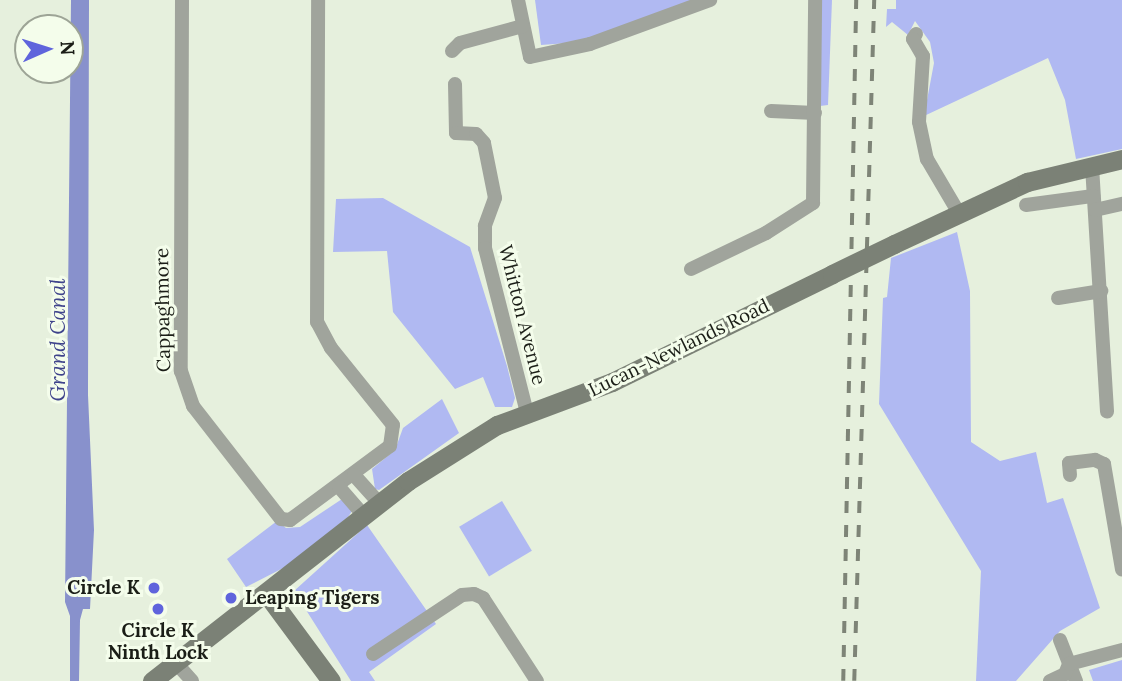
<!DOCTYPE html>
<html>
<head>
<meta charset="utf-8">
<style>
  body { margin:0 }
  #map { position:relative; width:1122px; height:681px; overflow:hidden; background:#e6f0dd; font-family:Lora,serif }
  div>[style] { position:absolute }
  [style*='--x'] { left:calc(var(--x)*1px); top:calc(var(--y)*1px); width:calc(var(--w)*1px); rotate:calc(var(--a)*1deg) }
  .green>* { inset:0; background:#b0b9f2; transform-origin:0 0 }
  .water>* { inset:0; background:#8891cc }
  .street>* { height:14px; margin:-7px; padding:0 7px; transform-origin:7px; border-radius:7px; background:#a0a49c }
  .secondary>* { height:19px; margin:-9.5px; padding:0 9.5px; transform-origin:9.5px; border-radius:9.5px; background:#7b8176 }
  .rail>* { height:3.5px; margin-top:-1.75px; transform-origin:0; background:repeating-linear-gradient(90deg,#7e8477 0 12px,transparent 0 24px) }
  .secondary-bridge>* { height:19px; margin:-9.5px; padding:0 9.5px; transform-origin:9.5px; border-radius:9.5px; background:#7b8176 }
  .dots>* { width:19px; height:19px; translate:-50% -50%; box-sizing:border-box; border:4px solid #f4fdeb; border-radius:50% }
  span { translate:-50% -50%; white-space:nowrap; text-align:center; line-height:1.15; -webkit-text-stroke:6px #f4fdeb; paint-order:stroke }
  .street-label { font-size:19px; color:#1b1e17 }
  .poi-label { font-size:19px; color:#1b1e17; font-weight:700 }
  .right { translate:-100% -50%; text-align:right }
  .left { translate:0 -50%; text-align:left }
  .water-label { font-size:21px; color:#3e438b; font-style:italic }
  .north { position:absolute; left:14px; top:14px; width:70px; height:70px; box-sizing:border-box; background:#f4fdeb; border:2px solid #9da496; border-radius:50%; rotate:87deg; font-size:19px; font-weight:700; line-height:28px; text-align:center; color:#1b1e17 }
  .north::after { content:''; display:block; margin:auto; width:24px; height:32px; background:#5f64dc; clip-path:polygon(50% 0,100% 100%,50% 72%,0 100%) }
</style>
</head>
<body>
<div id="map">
  <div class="green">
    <i style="clip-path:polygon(535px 0,697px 0,582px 42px,541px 45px)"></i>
    <i style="clip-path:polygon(821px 0,832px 0,828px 105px,820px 106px)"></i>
    <i style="clip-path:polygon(896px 0,1122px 0,1122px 149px,1076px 159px,1065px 100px,1048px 58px,924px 116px,934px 63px,930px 42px,915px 21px,908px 35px,892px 22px,886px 27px,887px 9px,896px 9px)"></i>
    <i style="clip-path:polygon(383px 198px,470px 247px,507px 366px,515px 398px,512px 407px,495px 407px,483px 377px,455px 389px,393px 312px,387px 251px,333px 252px,336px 199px)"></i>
    <i style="clip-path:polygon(957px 232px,970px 291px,971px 442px,1000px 461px,1036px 452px,1047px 503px,1063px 498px,1100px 608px,1060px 631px,1016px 681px,976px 681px,981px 571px,879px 404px,883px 298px,887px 297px,891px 258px)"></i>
    <i style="clip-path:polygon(442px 399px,459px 433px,379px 490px,375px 489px,372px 469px,395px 450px,403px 428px)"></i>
    <i style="clip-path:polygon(342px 499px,352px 511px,348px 517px,289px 565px,246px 587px,227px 559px,277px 521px,286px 528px,300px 527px)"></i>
    <i style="left:502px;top:501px;width:58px;height:50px;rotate:59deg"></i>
    <i style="clip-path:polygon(367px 525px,436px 624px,369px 672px,375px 681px,351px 681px,294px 591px)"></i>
    <i style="clip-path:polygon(1122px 660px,1122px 681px,1093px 681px,1089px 670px)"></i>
  </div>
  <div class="water">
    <i style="clip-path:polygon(71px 0,89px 0,88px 395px,94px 530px,90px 609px,83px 609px,80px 620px,79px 681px,70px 681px,70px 616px,65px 602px)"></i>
  </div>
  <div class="street">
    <i style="--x:182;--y:0;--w:371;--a:90.2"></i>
    <i style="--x:181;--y:371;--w:37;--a:71"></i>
    <i style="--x:193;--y:406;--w:143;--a:52.1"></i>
    <i style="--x:281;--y:519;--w:9;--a:6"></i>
    <i style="--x:290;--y:520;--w:124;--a:-36.5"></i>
    <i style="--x:390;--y:446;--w:21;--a:-82"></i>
    <i style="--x:393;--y:425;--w:99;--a:-128.8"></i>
    <i style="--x:331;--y:348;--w:30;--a:-118"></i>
    <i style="--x:317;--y:322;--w:322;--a:-89.8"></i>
    <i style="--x:518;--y:0;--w:58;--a:78.1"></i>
    <i style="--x:530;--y:57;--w:61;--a:-12.2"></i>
    <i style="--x:590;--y:44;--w:128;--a:-20.1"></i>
    <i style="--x:916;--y:34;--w:6;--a:121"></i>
    <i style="--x:913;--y:39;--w:20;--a:60"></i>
    <i style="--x:923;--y:56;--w:66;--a:93.5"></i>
    <i style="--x:919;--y:122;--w:38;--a:78"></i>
    <i style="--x:927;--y:159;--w:65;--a:59.5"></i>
    <i style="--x:452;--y:51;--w:11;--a:-45"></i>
    <i style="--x:460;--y:43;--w:65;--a:-15.1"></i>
    <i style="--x:455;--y:84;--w:49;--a:88.8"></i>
    <i style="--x:456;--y:133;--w:20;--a:3"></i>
    <i style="--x:476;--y:134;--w:12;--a:48"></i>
    <i style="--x:484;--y:143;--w:56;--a:78.7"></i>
    <i style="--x:495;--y:198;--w:30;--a:110"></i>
    <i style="--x:485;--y:226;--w:22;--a:90"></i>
    <i style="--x:485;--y:248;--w:170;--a:75.7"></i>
    <i style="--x:771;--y:111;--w:44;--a:2.6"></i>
    <i style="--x:1092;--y:166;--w:246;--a:86.5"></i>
    <i style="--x:1026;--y:205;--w:68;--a:-7.7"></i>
    <i style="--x:1095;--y:210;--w:28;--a:-13"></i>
    <i style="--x:691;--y:269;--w:83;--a:-25.6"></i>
    <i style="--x:766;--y:233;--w:56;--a:-32.6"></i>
    <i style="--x:813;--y:203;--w:203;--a:-89.4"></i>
    <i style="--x:1058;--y:298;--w:44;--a:-9.2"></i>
    <i style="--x:354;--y:475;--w:38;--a:48"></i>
    <i style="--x:1070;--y:475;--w:12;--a:-95"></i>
    <i style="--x:1069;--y:463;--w:26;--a:-7"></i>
    <i style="--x:1095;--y:460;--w:10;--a:24"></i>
    <i style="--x:1104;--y:464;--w:107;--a:80.3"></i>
    <i style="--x:339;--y:487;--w:37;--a:49"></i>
    <i style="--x:1060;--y:640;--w:44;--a:68.7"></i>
    <i style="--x:373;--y:654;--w:107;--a:-33.5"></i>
    <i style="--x:462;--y:595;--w:12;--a:-5"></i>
    <i style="--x:474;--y:594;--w:10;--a:24"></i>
    <i style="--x:483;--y:598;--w:99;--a:57"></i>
    <i style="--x:176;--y:663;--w:24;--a:48"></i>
    <i style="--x:1050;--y:681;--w:17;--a:-25"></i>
    <i style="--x:1065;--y:674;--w:11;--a:-68"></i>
    <i style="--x:1069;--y:664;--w:55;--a:-14.8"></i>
  </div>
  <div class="secondary">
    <i style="--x:894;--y:244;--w:147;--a:-25"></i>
    <i style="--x:1027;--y:182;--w:98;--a:-13.6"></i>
    <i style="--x:266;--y:593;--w:109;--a:53.5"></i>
    <i style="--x:152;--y:681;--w:325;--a:-38"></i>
    <i style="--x:408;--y:481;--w:105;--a:-32.2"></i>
    <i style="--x:497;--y:425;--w:123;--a:-20.5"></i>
    <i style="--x:612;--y:382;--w:245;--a:-26.1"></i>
  </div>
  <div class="rail">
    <i style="--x:843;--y:681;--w:681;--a:-88.91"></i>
    <i style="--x:854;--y:681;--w:681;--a:-88.32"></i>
  </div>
  <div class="secondary-bridge">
    <i style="--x:832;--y:274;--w:69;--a:-25.8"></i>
  </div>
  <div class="dots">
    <i style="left:154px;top:588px;background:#5f64dc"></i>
    <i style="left:231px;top:598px;background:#5f64dc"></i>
    <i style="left:158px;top:609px;background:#5f64dc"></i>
  </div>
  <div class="street-label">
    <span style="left:163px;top:310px;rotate:-91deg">Cappaghmore</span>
    <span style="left:522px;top:315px;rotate:76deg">Whitton Avenue</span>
    <span style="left:679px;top:348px;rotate:-26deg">Lucan-Newlands Road</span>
  </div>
  <div class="poi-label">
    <span class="right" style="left:140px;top:588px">Circle K</span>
    <span class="left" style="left:245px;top:598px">Leaping Tigers</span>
    <span style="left:158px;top:642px">Circle K<br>Ninth Lock</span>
  </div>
  <div class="water-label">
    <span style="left:58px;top:340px;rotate:-90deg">Grand Canal</span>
  </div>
  <div class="north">N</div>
</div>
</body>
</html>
